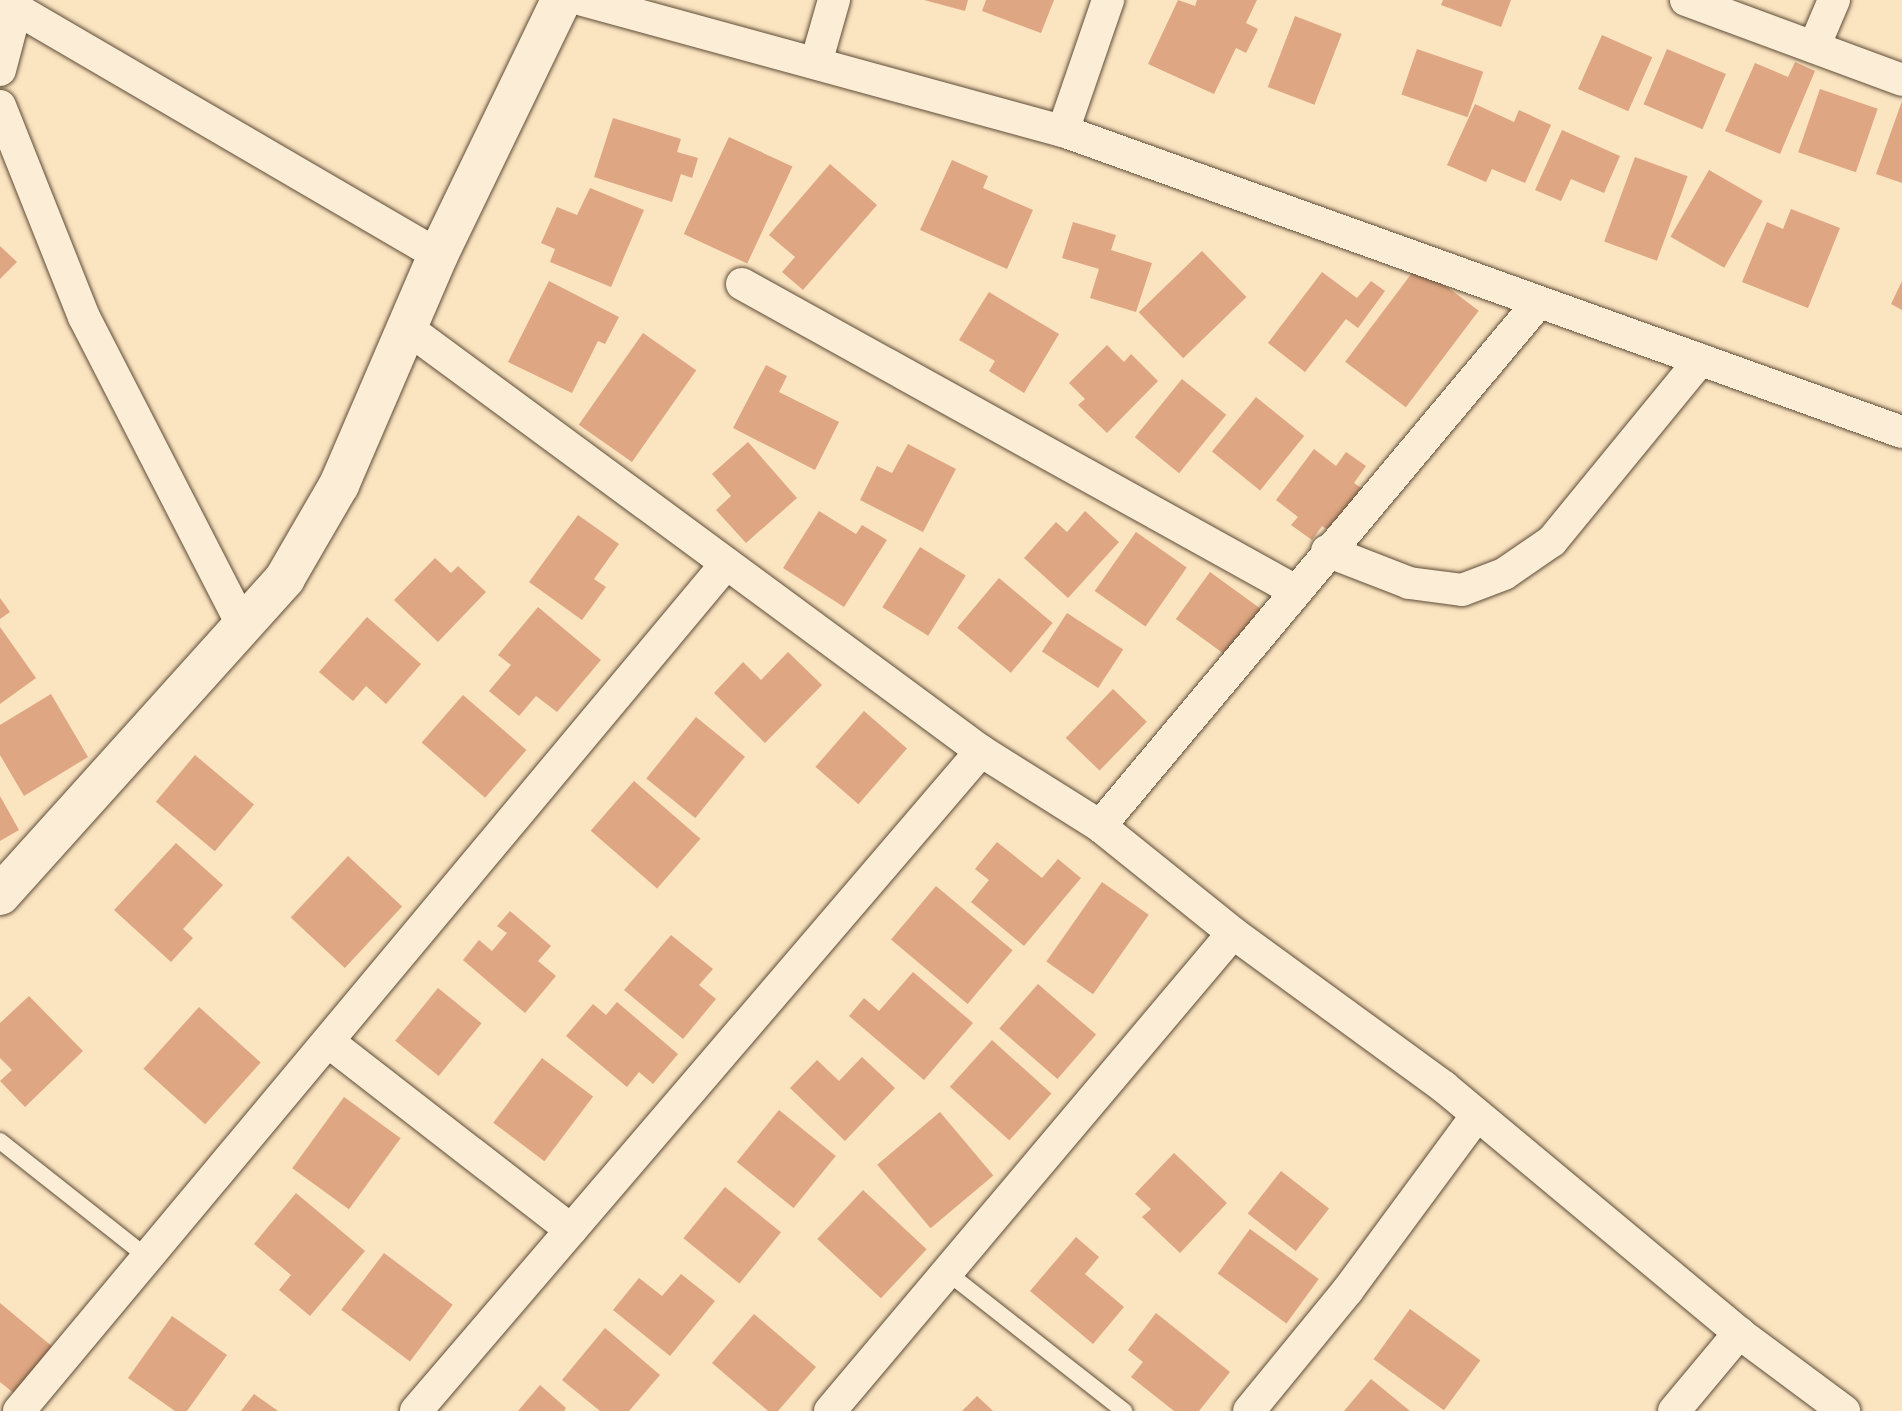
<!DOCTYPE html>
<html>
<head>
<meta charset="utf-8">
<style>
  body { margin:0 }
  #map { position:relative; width:1902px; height:1411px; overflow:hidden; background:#fbe4c0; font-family:Vollkorn,serif }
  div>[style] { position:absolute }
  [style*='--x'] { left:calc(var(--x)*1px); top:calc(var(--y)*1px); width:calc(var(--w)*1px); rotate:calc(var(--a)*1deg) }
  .building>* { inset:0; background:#dea682; transform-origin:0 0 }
  .roads { filter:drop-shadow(0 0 2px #5e4c37) drop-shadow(0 0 2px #5e4c37) }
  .service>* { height:16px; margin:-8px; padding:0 8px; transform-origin:8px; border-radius:8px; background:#fcedd6 }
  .minor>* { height:32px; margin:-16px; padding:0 16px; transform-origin:16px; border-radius:16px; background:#fcedd6 }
  .tertiary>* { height:40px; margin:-20px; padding:0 20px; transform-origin:20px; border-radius:20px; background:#fcedd6 }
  span { translate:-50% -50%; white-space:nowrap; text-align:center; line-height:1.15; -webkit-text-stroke:8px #fcedd6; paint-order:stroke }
</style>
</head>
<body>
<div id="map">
  <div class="building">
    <i style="clip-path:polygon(924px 0,968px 0,965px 11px)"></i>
    <i style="clip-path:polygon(986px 0,1054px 0,1041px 33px,982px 11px)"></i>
    <i style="clip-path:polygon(1178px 0,1195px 6px,1197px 0,1257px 0,1246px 23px,1258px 29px,1246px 53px,1236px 48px,1214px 94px,1148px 64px)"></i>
    <i style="clip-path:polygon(1443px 0,1511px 0,1501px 27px,1441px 5px)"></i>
    <i style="left:1295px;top:16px;width:50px;height:76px;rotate:21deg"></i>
    <i style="left:1602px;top:35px;width:55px;height:59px;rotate:24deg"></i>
    <i style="left:1417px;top:49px;width:70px;height:48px;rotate:19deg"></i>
    <i style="left:1667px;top:49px;width:64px;height:60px;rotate:23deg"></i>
    <i style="clip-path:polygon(1795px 62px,1815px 71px,1780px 154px,1725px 131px,1755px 63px,1788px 77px)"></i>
    <i style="left:1820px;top:89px;width:61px;height:67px;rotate:19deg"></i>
    <i style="clip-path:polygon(1902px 101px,1902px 183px,1876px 174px)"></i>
    <i style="clip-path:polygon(1475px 104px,1514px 122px,1519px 110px,1551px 125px,1525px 183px,1492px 169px,1486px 182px,1447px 165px)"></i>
    <i style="clip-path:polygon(613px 118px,681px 139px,677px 152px,698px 158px,692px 178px,681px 174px,672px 202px,594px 177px)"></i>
    <i style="clip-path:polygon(1562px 130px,1620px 156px,1604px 193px,1571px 179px,1561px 201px,1535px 190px)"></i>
    <i style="left:729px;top:137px;width:70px;height:107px;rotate:25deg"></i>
    <i style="left:1635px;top:157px;width:56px;height:90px;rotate:20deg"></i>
    <i style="clip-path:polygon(952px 160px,988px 176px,983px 188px,1033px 210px,1007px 269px,920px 230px)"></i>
    <i style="clip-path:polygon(830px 164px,877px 205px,803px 290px,782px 272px,795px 257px,769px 235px)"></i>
    <i style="left:1709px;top:170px;width:62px;height:77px;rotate:30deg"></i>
    <i style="clip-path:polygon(590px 188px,644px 210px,611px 287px,550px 262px,555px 249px,541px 243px,557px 207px,577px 215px)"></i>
    <i style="clip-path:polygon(1791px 209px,1840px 228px,1808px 308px,1742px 282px,1767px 222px,1783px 229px)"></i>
    <i style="clip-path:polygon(1073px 222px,1116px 235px,1111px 250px,1152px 263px,1136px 312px,1090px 298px,1099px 269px,1062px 258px)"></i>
    <i style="clip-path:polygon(0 246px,17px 262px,0 279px)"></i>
    <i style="left:1202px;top:251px;width:64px;height:88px;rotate:46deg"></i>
    <i style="left:1418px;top:265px;width:76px;height:121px;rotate:37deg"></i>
    <i style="clip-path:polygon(1322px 272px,1357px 298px,1371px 281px,1385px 291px,1358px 328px,1346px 319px,1305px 372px,1268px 343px)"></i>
    <i style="clip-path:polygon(549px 281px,619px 317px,605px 344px,598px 341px,572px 393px,508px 362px)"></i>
    <i style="clip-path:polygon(1902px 281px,1902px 310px,1891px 304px)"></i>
    <i style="clip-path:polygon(989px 292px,1059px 334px,1024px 393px,989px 371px,995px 361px,959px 340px)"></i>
    <i style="left:643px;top:333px;width:65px;height:112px;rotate:35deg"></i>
    <i style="clip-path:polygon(1107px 345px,1124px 362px,1131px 354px,1158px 381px,1107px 433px,1078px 405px,1085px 399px,1069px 383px)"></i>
    <i style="clip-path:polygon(766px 365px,787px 376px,779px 392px,839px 422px,815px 470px,733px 428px)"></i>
    <i style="left:1182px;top:379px;width:57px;height:75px;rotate:39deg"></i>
    <i style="left:1256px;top:397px;width:62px;height:70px;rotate:39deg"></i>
    <i style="clip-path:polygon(748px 442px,797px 498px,746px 543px,716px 510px,731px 496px,712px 474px)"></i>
    <i style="clip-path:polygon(908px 444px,956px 469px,923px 532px,860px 500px,877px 466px,892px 473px)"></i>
    <i style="clip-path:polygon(1314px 449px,1336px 466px,1346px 452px,1366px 466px,1354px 483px,1367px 492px,1335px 535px,1322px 526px,1312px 540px,1291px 525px,1298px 517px,1276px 500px)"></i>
    <i style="clip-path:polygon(819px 511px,856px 534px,862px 525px,887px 540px,844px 607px,783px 568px)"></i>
    <i style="clip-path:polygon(1085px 511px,1119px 542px,1068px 598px,1024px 558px,1056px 522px,1067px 532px)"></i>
    <i style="clip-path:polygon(578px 515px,619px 544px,594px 579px,606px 587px,582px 620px,529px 582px)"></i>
    <i style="left:1136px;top:532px;width:62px;height:72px;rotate:35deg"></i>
    <i style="left:920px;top:547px;width:54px;height:71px;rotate:32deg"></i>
    <i style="clip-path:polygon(435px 558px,451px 573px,458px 566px,486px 592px,438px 642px,394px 600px)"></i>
    <i style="left:1210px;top:572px;width:71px;height:58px;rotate:36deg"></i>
    <i style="left:999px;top:578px;width:70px;height:65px;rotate:40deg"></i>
    <i style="clip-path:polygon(0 598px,10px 612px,0 619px)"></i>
    <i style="clip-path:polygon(538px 607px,601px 660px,557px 712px,536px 696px,519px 716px,489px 691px,511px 665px,498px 655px)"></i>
    <i style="left:1067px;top:613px;width:67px;height:46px;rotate:33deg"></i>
    <i style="clip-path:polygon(367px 617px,421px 664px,386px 704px,366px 686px,353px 701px,319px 672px)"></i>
    <i style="clip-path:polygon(0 627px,36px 678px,0 704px)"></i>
    <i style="clip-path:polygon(788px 652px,822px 685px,765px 743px,714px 693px,743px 662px,761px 680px)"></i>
    <i style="left:1113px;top:689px;width:47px;height:68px;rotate:44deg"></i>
    <i style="clip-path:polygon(51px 694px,88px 757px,24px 796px,0 755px,0 725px)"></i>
    <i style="left:463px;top:695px;width:84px;height:63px;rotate:41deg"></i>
    <i style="left:864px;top:711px;width:57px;height:74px;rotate:41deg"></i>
    <i style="left:696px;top:717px;width:63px;height:79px;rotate:39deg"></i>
    <i style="left:195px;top:755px;width:77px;height:61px;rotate:40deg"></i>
    <i style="left:634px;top:781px;width:88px;height:66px;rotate:41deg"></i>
    <i style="clip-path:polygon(0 796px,19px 830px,0 841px)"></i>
    <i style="clip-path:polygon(997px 842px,1042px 878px,1058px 859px,1081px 878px,1024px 946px,971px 902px,989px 880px,975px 869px)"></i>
    <i style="clip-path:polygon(176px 843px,223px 885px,183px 929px,193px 938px,171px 962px,114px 910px)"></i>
    <i style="left:348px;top:856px;width:74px;height:84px;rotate:43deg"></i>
    <i style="left:1102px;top:882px;width:57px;height:97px;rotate:35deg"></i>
    <i style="left:936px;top:886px;width:100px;height:70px;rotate:40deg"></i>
    <i style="clip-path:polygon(510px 911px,551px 946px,538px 961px,556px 976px,525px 1013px,463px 960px,479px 940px,492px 951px,507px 933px,497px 926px)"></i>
    <i style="clip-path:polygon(671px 935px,713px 969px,699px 985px,716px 999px,683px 1039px,624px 990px)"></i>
    <i style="clip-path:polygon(913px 972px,973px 1023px,924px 1080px,849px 1016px,864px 998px,879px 1011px)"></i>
    <i style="left:1038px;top:984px;width:77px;height:59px;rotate:41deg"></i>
    <i style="left:438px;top:988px;width:56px;height:68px;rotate:39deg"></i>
    <i style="clip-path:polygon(29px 996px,83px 1051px,25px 1107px,0 1081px,12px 1070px,0 1058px,0 1023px)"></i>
    <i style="clip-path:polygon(617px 1002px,678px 1054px,653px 1084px,639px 1072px,627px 1087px,566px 1036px,593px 1004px,606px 1015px)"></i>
    <i style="left:199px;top:1007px;width:83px;height:83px;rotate:42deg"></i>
    <i style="left:992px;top:1040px;width:80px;height:63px;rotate:42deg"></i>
    <i style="clip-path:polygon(862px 1057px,895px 1088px,845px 1141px,790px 1088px,817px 1060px,839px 1081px)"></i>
    <i style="left:542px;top:1058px;width:64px;height:81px;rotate:37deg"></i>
    <i style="left:344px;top:1097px;width:70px;height:88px;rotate:36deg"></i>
    <i style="left:779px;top:1110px;width:73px;height:67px;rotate:39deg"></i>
    <i style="left:940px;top:1112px;width:83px;height:82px;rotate:50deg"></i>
    <i style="clip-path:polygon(1174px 1153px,1227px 1203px,1180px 1253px,1142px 1217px,1151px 1209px,1135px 1194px)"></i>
    <i style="left:1281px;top:1171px;width:61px;height:54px;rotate:38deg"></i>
    <i style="left:725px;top:1187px;width:72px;height:66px;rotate:39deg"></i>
    <i style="left:863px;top:1190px;width:87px;height:67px;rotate:43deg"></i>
    <i style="clip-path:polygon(296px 1193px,365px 1251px,310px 1316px,279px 1290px,291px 1275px,254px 1244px)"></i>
    <i style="left:1250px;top:1229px;width:85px;height:55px;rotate:36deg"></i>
    <i style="clip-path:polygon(1076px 1237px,1099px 1257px,1085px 1274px,1124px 1307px,1093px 1344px,1030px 1291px)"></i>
    <i style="left:384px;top:1253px;width:86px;height:71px;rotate:37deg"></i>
    <i style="clip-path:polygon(681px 1274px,715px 1301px,670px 1356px,613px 1310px,639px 1278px,662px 1296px)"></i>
    <i style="clip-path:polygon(0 1303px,54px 1348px,15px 1394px,0 1382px)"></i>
    <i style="left:1410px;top:1309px;width:87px;height:62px;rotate:36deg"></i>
    <i style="clip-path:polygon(1156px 1313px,1230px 1372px,1199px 1411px,1174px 1411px,1131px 1377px,1143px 1362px,1128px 1350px)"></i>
    <i style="clip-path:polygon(754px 1314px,816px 1367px,778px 1411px,768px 1411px,712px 1363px)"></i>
    <i style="clip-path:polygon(172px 1316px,227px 1355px,187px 1411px,175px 1411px,128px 1378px)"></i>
    <i style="clip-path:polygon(605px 1328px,660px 1375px,629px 1411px,600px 1411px,562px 1380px)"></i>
    <i style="clip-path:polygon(1371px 1379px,1410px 1411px,1344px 1411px)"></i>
    <i style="clip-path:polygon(540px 1385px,566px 1408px,564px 1411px,518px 1411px)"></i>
    <i style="clip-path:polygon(254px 1394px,278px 1411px,241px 1411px)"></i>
    <i style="clip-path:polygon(977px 1396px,993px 1411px,962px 1411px)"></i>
  </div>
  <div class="roads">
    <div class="service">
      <i style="--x:0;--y:1141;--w:189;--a:38.3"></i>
      <i style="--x:948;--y:1273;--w:224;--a:38.1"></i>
    </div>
    <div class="minor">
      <i style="--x:1;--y:0;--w:506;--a:30.26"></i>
      <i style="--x:583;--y:0;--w:498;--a:15.3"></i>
      <i style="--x:1063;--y:131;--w:891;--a:19.74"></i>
      <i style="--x:1686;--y:0;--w:230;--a:20.3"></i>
      <i style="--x:1814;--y:47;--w:51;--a:-66.9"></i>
      <i style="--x:816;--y:63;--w:66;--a:-74.1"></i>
      <i style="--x:0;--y:70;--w:63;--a:-75.3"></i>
      <i style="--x:0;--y:106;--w:227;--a:68.3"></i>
      <i style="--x:84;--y:317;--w:348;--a:62.8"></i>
      <i style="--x:1063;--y:131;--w:139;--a:-71"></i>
      <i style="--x:742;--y:284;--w:631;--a:29"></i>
      <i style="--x:407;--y:328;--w:713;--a:36.39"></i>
      <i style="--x:981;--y:751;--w:141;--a:32.2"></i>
      <i style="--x:1100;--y:826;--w:171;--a:38.8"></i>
      <i style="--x:1233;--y:933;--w:261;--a:36.1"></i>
      <i style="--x:1444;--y:1087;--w:384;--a:39.8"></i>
      <i style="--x:1739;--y:1333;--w:131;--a:36.6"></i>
      <i style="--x:1327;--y:551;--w:88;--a:21.3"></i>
      <i style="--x:1409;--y:583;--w:53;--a:7.5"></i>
      <i style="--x:1462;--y:590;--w:45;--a:-20.9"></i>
      <i style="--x:1504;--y:574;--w:58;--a:-34.5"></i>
      <i style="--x:1552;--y:541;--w:234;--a:-50.7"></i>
      <i style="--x:1100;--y:826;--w:682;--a:-50.05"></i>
      <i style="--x:330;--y:1043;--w:305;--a:37.8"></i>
      <i style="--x:19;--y:1411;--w:1102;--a:-50.15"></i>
      <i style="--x:416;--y:1411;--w:869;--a:-49.43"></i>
      <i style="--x:830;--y:1411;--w:625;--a:-49.87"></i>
      <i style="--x:1249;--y:1411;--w:156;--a:-50.7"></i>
      <i style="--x:1348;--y:1290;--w:217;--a:-53.6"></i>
      <i style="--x:1674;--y:1411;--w:102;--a:-50.2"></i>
    </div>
    <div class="tertiary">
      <i style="--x:0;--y:895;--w:426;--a:-48"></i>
      <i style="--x:285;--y:578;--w:108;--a:-59.9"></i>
      <i style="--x:339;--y:485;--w:250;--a:-66.7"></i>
      <i style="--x:438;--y:255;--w:283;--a:-64.2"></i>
    </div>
  </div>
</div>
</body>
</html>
